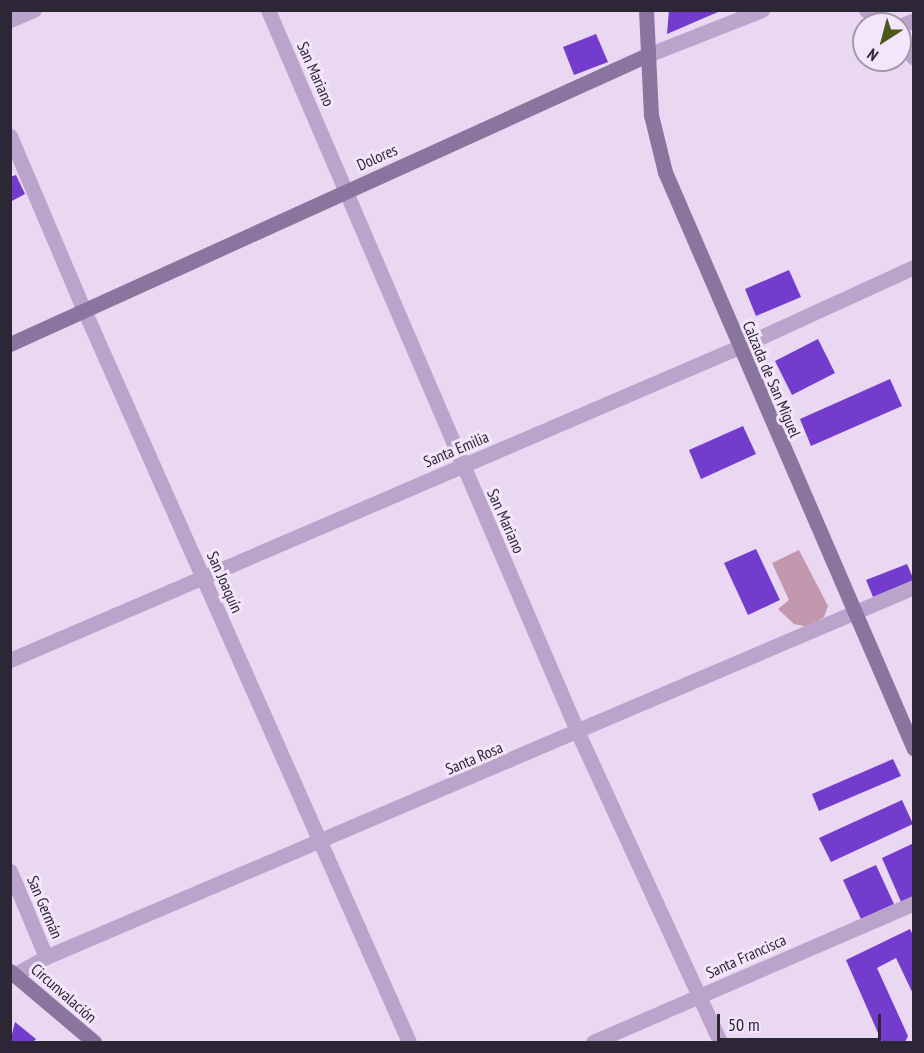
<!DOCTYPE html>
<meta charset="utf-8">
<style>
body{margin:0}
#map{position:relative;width:924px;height:1053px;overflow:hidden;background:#ead8f3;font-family:"PT Sans Narrow",sans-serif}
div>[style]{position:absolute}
.green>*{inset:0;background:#c298ae}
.building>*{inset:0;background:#733ccd}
.street>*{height:15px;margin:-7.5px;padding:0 7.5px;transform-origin:7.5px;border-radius:7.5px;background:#bba4cb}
.secondary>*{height:15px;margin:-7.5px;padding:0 7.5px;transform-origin:7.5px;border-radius:7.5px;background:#8a759f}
span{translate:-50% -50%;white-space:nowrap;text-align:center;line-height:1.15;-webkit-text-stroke:6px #f3e5fa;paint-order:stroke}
.street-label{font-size:16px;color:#2d2636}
.frame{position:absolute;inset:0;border:12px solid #2d2636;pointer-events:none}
.north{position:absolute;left:852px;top:12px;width:60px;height:60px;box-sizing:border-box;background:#f3e5fa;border:2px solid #a499ac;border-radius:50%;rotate:216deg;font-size:16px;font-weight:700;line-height:24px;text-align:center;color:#2d2636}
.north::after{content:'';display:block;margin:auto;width:21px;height:27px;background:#4d5919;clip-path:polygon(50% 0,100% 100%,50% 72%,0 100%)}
.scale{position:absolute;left:717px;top:1014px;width:164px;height:27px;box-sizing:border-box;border:3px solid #2d2636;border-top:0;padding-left:8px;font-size:18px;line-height:21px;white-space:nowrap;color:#2d2636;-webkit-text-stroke:4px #f3e5fa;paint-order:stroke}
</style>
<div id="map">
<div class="green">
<i style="clip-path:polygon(799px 550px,828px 606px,824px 617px,808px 627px,794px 624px,778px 609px,789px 600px,772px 563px)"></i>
</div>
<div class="building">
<i style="clip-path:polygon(669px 10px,718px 10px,718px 12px,667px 34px)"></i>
<i style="clip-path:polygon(596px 34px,608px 62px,574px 75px,563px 47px)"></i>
<i style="clip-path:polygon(16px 175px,25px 194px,10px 202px,10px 177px)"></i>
<i style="clip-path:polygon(789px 270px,801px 297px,756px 316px,745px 289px)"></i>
<i style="clip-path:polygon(818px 339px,835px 373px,792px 395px,775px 361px)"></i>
<i style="clip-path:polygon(890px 379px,902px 406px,811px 446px,800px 419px)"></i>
<i style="clip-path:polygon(743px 426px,756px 454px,701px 479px,689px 450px)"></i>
<i style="clip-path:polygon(756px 549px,780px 600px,748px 615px,724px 563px)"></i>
<i style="clip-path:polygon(907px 564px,914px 580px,873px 597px,866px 580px)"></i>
<i style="clip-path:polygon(893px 759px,901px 776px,819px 811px,812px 794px)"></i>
<i style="clip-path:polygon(902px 800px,913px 824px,831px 862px,819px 838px)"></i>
<i style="clip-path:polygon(914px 843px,914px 899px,902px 904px,882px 858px)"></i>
<i style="clip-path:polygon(876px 865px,894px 904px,861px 919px,843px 880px)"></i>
<i style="clip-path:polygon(910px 929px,914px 937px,914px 996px,896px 958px,877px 968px,908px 1036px,905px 1042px,882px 1042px,846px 960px)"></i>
<i style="clip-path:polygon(15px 1022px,36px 1039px,33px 1042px,10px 1042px)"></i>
</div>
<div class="street">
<i style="left:268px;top:10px;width:787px;rotate:66.79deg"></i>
<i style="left:578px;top:733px;width:340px;rotate:65.3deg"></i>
<i style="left:866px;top:10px;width:21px;rotate:41deg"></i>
<i style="left:10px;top:20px;width:26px;rotate:-23deg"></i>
<i style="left:900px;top:26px;width:15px;rotate:-23deg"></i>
<i style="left:900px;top:42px;width:21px;rotate:49deg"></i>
<i style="left:645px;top:56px;width:126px;rotate:-21.5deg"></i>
<i style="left:10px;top:136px;width:189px;rotate:67deg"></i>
<i style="left:84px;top:310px;width:801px;rotate:66.06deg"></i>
<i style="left:10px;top:660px;width:793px;rotate:-23.24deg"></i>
<i style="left:739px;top:347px;width:192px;rotate:-24.6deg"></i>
<i style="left:10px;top:871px;width:93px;rotate:67.3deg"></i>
<i style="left:46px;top:957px;width:35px;rotate:151deg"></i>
<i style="left:46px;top:957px;width:944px;rotate:-23.09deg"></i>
<i style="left:593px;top:1042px;width:350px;rotate:-23.4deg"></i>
</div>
<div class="secondary">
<i style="left:646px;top:10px;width:105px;rotate:87.3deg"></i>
<i style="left:651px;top:115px;width:59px;rotate:76.2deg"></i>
<i style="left:665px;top:172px;width:628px;rotate:66.66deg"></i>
<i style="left:10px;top:344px;width:697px;rotate:-24.4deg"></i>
<i style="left:10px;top:971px;width:110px;rotate:40.2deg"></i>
</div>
<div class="street-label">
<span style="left:316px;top:74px;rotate:66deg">San Mariano</span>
<span style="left:377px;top:157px;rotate:-24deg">Dolores</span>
<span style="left:772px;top:379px;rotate:67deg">Calzada de San Miguel</span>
<span style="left:456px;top:449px;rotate:-23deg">Santa Emilia</span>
<span style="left:506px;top:521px;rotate:66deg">San Mariano</span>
<span style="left:225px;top:582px;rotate:66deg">San Joaquín</span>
<span style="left:474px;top:758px;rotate:-23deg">Santa Rosa</span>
<span style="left:45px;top:907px;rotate:67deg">San Germán</span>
<span style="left:746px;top:956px;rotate:-24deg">Santa Francisca</span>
<span style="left:64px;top:993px;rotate:41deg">Circunvalación</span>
</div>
<div class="frame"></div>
<div class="north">N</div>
<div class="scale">50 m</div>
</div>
